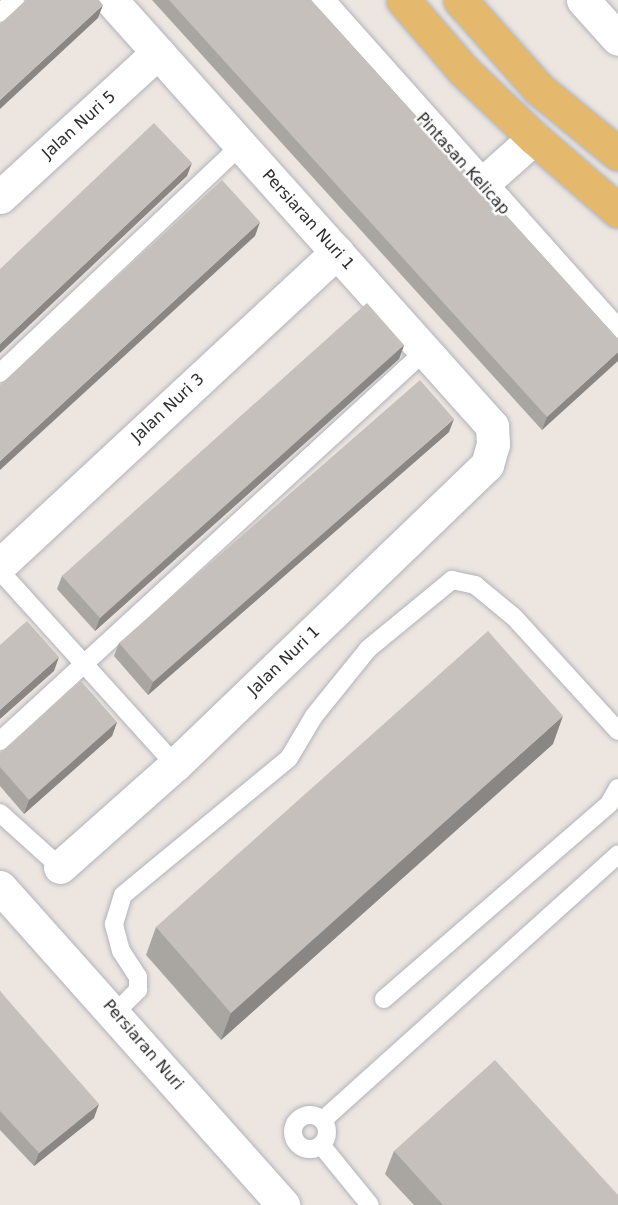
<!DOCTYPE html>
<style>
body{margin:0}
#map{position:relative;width:618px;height:1205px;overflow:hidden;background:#ece5e0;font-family:"DejaVu Sans",sans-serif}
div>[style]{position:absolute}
.roads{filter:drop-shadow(0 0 2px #b0b3bb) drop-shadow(0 0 2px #b0b3bb)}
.lane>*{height:18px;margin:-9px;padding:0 9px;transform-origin:9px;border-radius:9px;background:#fff}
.lane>.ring{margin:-9px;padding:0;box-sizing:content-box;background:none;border:18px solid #fff;border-radius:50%}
.street>*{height:33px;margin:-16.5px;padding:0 16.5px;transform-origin:16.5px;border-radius:16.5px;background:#fff}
.primary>*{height:33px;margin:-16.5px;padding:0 16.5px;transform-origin:16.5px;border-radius:16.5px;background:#e4b96d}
.wall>*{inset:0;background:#a9a5a1}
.shaded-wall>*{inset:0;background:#8a8683}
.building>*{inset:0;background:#c5c0bb}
span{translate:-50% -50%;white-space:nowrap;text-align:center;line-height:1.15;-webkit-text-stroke:5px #fff;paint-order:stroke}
.street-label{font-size:16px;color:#2c2c2c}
</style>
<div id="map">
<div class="roads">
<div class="lane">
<i style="left:0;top:13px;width:20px;rotate:-41deg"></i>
<i style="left:0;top:373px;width:332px;rotate:-43.4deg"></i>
<i style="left:0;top:571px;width:261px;rotate:47.9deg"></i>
<i style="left:0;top:741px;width:577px;rotate:-42.54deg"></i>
<i style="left:0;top:813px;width:81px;rotate:42deg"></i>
<i style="left:384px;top:999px;width:298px;rotate:-40.9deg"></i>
<i style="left:609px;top:804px;width:18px;rotate:-61deg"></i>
<i style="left:115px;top:1013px;width:33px;rotate:-45deg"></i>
<i style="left:138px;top:990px;width:13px;rotate:-90deg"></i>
<i style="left:138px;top:977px;width:31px;rotate:-123deg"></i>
<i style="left:121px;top:951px;width:28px;rotate:-105deg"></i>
<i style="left:114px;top:924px;width:30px;rotate:-73deg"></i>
<i style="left:123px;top:895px;width:215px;rotate:-39.5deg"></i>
<i style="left:289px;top:758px;width:49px;rotate:-59.2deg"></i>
<i style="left:314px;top:716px;width:86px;rotate:-51.1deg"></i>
<i style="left:368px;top:649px;width:109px;rotate:-39.4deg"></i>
<i style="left:452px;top:580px;width:24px;rotate:12deg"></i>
<i style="left:475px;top:585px;width:50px;rotate:39.4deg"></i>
<i style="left:514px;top:617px;width:154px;rotate:47.6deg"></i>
<i class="ring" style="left:293px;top:1115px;width:16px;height:16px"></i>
<i style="left:323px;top:1120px;width:397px;rotate:-42deg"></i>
<i style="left:321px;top:1145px;width:77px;rotate:50.8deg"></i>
</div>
<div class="street">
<i style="left:316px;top:0;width:441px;rotate:48.3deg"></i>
<i style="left:583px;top:0;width:52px;rotate:48.1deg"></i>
<i style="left:481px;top:185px;width:71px;rotate:-41.6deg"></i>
<i style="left:0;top:197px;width:214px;rotate:-42.5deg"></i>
<i style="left:0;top:565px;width:460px;rotate:-42.9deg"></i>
<i style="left:60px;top:867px;width:154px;rotate:-41.6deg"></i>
<i style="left:175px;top:765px;width:433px;rotate:-43.9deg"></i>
<i style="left:487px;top:465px;width:22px;rotate:-74deg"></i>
<i style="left:493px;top:444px;width:18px;rotate:-93deg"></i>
<i style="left:492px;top:426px;width:572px;rotate:-131.81deg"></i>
<i style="left:0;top:887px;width:426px;rotate:48.3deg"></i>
</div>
<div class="primary">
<i style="left:403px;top:0;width:92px;rotate:49.4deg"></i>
<i style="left:463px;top:70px;width:98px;rotate:43.8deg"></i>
<i style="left:534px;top:138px;width:111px;rotate:41deg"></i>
<i style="left:460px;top:0;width:119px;rotate:48.4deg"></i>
<i style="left:539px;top:89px;width:102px;rotate:39.4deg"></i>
</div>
</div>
<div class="wall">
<i style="clip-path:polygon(152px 0,311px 0,618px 339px,542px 430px)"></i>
<i style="clip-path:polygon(404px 345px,399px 359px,95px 631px,57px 589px,62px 576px)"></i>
<i style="clip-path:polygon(449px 432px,148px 695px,114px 656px,119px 643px)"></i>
<i style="clip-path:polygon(117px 722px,112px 736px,24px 814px,0 786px,0 753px)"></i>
<i style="clip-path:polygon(553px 744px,221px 1040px,146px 955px,156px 927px)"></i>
<i style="clip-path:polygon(0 991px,94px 1118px,34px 1166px,0 1130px)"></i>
<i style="clip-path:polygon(394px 1151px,618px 1205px,414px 1205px,385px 1174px)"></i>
</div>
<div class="shaded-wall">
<i style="clip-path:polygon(103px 5px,98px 18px,0 109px,0 100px)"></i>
<i style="clip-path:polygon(192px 163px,187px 176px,0 353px,0 344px)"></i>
<i style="clip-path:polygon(260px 222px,255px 236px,0 470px,0 461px)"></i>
<i style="clip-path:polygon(404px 345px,399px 359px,95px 631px,100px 618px)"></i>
<i style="clip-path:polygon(618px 352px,618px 361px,542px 430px,547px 417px)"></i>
<i style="clip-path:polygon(454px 419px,449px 432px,148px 695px,153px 682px)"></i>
<i style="clip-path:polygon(59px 657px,54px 671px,0 719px,0 710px)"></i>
<i style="clip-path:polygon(563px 716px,553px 744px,221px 1040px,231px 1013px)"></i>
<i style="clip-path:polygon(117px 722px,112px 736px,24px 814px,29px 800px)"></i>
<i style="clip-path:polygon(99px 1104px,94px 1118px,34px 1166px,39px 1153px)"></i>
</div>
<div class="building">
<i style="clip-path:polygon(26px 0,99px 0,103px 5px,0 100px,0 24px)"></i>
<i style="clip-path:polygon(169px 0,311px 0,618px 339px,618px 352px,547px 417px)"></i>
<i style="clip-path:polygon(154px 123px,192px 163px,0 344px,0 269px)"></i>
<i style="clip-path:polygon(222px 180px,260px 222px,0 461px,0 385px)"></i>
<i style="clip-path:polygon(367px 303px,404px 345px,100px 618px,62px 576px)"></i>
<i style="clip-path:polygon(420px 380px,454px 419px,153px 682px,119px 643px)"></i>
<i style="clip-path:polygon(27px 621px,59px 657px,0 710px,0 645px)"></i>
<i style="clip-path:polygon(488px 631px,563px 716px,231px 1013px,156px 927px)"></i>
<i style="clip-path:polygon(81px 681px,117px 722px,29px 800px,0 767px,0 753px)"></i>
<i style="clip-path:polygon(0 991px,99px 1104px,39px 1153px,0 1111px)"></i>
<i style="clip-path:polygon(495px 1060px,618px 1195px,618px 1205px,443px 1205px,394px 1151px)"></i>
</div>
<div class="street-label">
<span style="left:79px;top:125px;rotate:-42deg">Jalan Nuri 5</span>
<span style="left:463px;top:164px;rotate:48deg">Pintasan Kelicap</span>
<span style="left:308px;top:220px;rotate:48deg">Persiaran Nuri 1</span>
<span style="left:168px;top:408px;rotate:-43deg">Jalan Nuri 3</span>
<span style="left:284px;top:661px;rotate:-44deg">Jalan Nuri 1</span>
<span style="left:143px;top:1045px;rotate:49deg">Persiaran Nuri</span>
</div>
</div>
